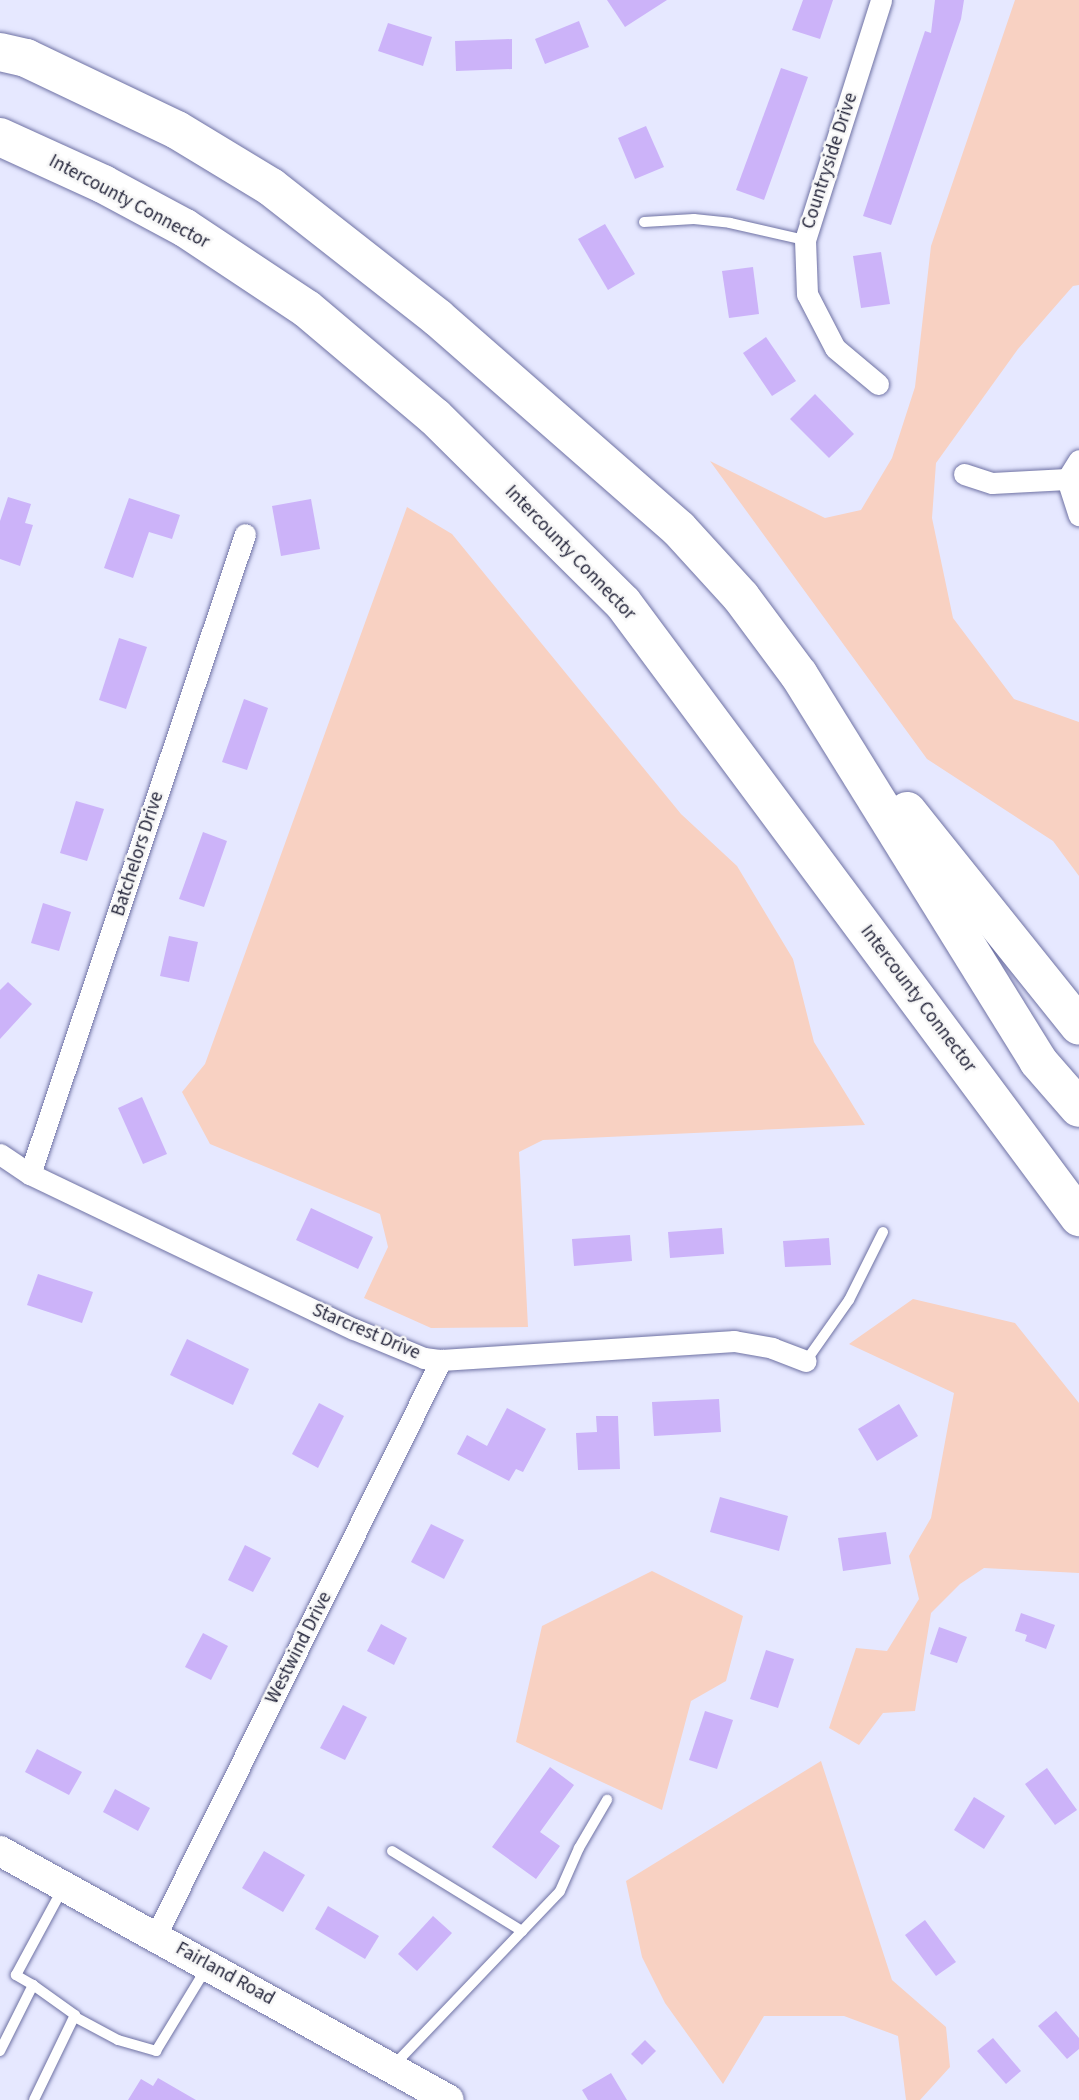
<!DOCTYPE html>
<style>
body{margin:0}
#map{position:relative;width:1079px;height:2100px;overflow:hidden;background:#e6e8ff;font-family:"Source Sans 3",sans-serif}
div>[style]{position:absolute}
.green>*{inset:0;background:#f8d1c2}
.building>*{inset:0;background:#ccb3f9}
.roads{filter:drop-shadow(0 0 2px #6f72a4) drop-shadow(0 0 2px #6f72a4)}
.lane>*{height:10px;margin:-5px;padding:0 5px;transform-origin:5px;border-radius:5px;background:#fff}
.street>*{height:21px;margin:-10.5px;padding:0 10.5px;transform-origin:10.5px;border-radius:10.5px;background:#fff}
.secondary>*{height:30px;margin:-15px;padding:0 15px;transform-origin:15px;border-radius:15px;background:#fff}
.highway>*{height:38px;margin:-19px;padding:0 19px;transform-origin:19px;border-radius:19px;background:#fff}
span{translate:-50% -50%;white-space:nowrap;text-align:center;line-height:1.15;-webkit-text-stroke:5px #f7f7f7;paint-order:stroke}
.street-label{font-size:19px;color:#26273c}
</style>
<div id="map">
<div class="green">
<i style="clip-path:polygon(1015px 0,1079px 0,1079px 285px,1073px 286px,1018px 349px,936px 463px,932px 518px,953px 618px,1014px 699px,1079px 722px,1079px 876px,1053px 841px,927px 759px,710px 461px,825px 518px,861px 510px,892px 458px,915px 387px,931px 246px)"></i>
<i style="clip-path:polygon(407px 507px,452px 534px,681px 814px,737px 866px,793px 959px,814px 1042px,865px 1125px,543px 1140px,519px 1152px,528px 1327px,431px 1328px,364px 1298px,388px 1247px,380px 1214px,210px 1144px,182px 1092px,205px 1064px)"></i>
<i style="clip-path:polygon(913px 1299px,1015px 1323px,1079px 1403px,1079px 1573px,984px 1568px,960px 1584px,931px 1613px,915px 1711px,883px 1713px,859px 1745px,829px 1728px,856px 1648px,887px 1651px,919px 1599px,909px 1556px,931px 1518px,954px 1393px,849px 1344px)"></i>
<i style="clip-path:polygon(652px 1571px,743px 1616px,726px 1681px,691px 1701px,662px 1810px,516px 1742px,542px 1626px)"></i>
<i style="clip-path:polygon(821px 1761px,892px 1980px,946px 2027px,950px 2067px,920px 2100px,906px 2100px,898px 2036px,844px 2016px,764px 2016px,723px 2084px,665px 2003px,642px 1957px,626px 1881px)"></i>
</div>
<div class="building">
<i style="clip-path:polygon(607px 0,667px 0,625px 27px)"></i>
<i style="clip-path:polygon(803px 0,833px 0,820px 39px,792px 30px)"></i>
<i style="clip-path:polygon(935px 0,964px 0,961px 19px,891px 225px,863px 216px,925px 31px,931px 33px)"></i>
<i style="clip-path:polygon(579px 21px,589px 47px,545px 64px,535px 39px)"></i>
<i style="clip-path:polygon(388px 23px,432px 37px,423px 66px,378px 51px)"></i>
<i style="clip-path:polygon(512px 39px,512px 69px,456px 71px,455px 41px)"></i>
<i style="clip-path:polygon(781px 68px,808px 77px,764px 200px,736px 190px)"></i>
<i style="clip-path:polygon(646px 126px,664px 167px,635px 179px,618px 138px)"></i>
<i style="clip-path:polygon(605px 224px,635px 274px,608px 290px,578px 239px)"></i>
<i style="clip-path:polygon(881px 252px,890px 304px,861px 308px,853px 256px)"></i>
<i style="clip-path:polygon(753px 267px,759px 314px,729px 318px,722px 271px)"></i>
<i style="clip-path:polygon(766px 337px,796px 381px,772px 396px,743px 353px)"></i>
<i style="clip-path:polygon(815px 394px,854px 434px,829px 458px,790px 419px)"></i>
<i style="clip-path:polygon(8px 497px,31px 504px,25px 523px,33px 525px,20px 566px,0 559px,0 521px)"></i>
<i style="clip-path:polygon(129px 498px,180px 515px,172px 539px,149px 532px,133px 578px,104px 568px)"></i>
<i style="clip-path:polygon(311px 499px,320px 549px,281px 556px,272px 506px)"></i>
<i style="clip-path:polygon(119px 638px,147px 647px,126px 709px,99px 700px)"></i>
<i style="clip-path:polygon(244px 699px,268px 708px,247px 770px,222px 762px)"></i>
<i style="clip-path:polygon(76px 801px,104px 809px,87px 861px,60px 853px)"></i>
<i style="clip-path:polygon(203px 832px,227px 841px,204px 907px,179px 899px)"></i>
<i style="clip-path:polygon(43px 903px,71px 912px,59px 951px,31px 943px)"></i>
<i style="clip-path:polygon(169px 936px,198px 942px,189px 982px,160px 976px)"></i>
<i style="clip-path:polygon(8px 982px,32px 1004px,0 1039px,0 990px)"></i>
<i style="clip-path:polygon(142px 1097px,167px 1154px,143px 1164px,118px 1108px)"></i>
<i style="clip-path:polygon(311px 1208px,373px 1237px,358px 1269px,296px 1240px)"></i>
<i style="clip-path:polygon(722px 1228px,724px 1254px,670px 1258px,668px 1232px)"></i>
<i style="clip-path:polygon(630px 1235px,632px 1261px,574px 1266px,572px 1239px)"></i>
<i style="clip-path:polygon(829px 1238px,831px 1265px,785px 1267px,783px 1241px)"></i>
<i style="clip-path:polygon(38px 1274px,93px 1292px,82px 1323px,27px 1305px)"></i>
<i style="clip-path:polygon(187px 1339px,249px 1369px,233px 1405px,170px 1375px)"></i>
<i style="clip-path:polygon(719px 1399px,721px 1432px,654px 1436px,652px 1402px)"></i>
<i style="clip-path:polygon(319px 1403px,344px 1416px,318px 1468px,292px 1454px)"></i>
<i style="clip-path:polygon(899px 1404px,918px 1436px,877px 1461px,858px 1429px)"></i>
<i style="clip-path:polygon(507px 1408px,546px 1429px,523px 1472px,516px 1469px,509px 1481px,457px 1454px,467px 1435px,487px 1446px)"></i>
<i style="clip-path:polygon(596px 1416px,618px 1416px,620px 1469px,578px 1470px,576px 1433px,597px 1432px)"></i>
<i style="clip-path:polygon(720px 1497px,788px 1516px,779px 1551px,710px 1532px)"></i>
<i style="clip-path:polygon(431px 1524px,464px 1540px,444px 1579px,411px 1562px)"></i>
<i style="clip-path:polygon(886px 1532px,891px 1564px,843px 1571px,838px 1538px)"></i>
<i style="clip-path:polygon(245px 1545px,271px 1558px,253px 1592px,228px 1580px)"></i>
<i style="clip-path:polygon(1021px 1613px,1055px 1625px,1046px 1649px,1025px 1641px,1027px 1635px,1015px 1631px)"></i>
<i style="clip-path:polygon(381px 1624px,407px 1638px,394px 1665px,367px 1651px)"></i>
<i style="clip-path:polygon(939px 1627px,967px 1637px,957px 1663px,930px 1654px)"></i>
<i style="clip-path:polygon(203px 1633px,228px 1646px,211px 1680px,185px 1667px)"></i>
<i style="clip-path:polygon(766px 1650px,794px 1659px,778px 1708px,750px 1699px)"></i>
<i style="clip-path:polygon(343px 1705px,367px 1717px,345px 1760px,320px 1748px)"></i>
<i style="clip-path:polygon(705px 1711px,733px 1720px,717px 1769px,689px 1760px)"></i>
<i style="clip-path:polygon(37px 1749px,82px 1772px,69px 1795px,25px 1772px)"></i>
<i style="clip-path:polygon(550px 1767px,574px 1785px,540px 1832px,560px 1846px,536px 1879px,492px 1847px)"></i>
<i style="clip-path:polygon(1047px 1768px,1077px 1810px,1055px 1825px,1025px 1784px)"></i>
<i style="clip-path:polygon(115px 1789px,150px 1808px,138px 1831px,103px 1812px)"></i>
<i style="clip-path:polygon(974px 1797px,1005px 1816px,984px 1849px,954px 1830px)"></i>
<i style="clip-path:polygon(264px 1851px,305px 1875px,283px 1912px,242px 1888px)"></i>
<i style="clip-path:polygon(328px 1906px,379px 1936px,365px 1959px,315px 1929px)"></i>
<i style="clip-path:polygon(433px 1916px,452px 1933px,417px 1971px,398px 1954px)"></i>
<i style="clip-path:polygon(925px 1920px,956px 1962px,936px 1976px,905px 1935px)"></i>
<i style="clip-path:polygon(1056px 2011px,1079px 2038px,1079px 2049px,1067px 2059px,1038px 2026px)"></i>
<i style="clip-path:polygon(993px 2038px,1021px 2071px,1006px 2084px,977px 2051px)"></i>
<i style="clip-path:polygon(645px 2040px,656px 2051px,642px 2065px,631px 2054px)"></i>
<i style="clip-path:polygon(611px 2073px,627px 2100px,588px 2100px,582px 2090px)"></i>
<i style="clip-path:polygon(158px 2078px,196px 2100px,128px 2100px,141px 2079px,153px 2086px)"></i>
</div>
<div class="roads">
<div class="lane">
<i style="left:644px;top:222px;width:50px;rotate:-3.4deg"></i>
<i style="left:694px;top:219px;width:36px;rotate:6deg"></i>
<i style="left:730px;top:223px;width:77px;rotate:12.8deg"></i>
<i style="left:806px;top:1361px;width:75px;rotate:-54.8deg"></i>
<i style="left:849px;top:1300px;width:76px;rotate:-63.4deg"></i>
<i style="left:392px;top:1851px;width:153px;rotate:31.6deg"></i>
<i style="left:33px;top:1985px;width:20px;rotate:-150deg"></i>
<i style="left:16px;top:1975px;width:99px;rotate:-61.6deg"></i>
<i style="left:75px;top:2017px;width:49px;rotate:28.1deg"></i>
<i style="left:118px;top:2040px;width:40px;rotate:16deg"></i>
<i style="left:156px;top:2051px;width:98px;rotate:-58.7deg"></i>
<i style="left:0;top:2051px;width:74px;rotate:-63.4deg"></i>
<i style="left:33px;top:1985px;width:52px;rotate:35.5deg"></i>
<i style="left:75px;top:2015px;width:94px;rotate:115.8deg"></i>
<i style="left:394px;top:2065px;width:240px;rotate:-46.3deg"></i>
<i style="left:560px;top:1891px;width:47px;rotate:-66.2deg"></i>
<i style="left:579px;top:1848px;width:56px;rotate:-59.7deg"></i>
</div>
<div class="street">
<i style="left:878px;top:384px;width:56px;rotate:-140.1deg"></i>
<i style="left:835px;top:348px;width:61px;rotate:-117.4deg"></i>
<i style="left:807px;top:294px;width:54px;rotate:-92.1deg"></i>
<i style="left:805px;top:240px;width:252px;rotate:-72.4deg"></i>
<i style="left:964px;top:474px;width:29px;rotate:18deg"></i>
<i style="left:992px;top:483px;width:75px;rotate:-3.1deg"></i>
<i style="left:1067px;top:479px;width:22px;rotate:-58deg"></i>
<i style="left:1067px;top:479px;width:38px;rotate:72deg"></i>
<i style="left:0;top:1154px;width:36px;rotate:34deg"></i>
<i style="left:30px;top:1174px;width:359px;rotate:25.6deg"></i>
<i style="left:354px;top:1329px;width:76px;rotate:22.5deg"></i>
<i style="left:424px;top:1358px;width:17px;rotate:7deg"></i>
<i style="left:441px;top:1360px;width:294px;rotate:-3.7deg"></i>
<i style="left:734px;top:1341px;width:39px;rotate:10deg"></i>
<i style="left:772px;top:1348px;width:36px;rotate:21deg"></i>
<i style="left:30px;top:1174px;width:675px;rotate:-71.43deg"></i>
<i style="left:156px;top:1935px;width:642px;rotate:-63.63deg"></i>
</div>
<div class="secondary">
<i style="left:0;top:1851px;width:513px;rotate:29.01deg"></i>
</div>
<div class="highway">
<i style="left:0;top:52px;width:27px;rotate:13deg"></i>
<i style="left:26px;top:58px;width:167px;rotate:25.5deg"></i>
<i style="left:177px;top:130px;width:110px;rotate:31.2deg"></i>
<i style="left:271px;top:187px;width:212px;rotate:38.1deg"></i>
<i style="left:438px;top:318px;width:320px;rotate:41.2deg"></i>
<i style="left:679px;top:529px;width:92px;rotate:47.6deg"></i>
<i style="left:741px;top:597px;width:97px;rotate:53.4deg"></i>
<i style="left:799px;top:675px;width:454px;rotate:58.2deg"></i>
<i style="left:1038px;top:1061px;width:62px;rotate:48.9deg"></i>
<i style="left:0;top:137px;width:113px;rotate:24.5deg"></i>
<i style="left:103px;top:184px;width:93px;rotate:28.2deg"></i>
<i style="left:185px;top:228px;width:146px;rotate:33.6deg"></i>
<i style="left:307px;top:309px;width:167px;rotate:40.2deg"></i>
<i style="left:435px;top:417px;width:264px;rotate:44.7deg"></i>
<i style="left:623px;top:603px;width:765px;rotate:53.4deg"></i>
<i style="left:907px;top:811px;width:275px;rotate:51.3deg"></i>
</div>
</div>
<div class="street-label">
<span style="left:830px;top:161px;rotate:-72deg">Countryside Drive</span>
<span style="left:129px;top:202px;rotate:28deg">Intercounty Connector</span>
<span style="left:570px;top:553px;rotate:46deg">Intercounty Connector</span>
<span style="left:138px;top:854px;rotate:-72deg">Batchelors Drive</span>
<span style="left:918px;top:999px;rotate:53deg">Intercounty Connector</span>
<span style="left:366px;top:1332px;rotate:23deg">Starcrest Drive</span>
<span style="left:299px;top:1648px;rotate:-63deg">Westwind Drive</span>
<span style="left:225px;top:1974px;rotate:29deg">Fairland Road</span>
</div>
</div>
